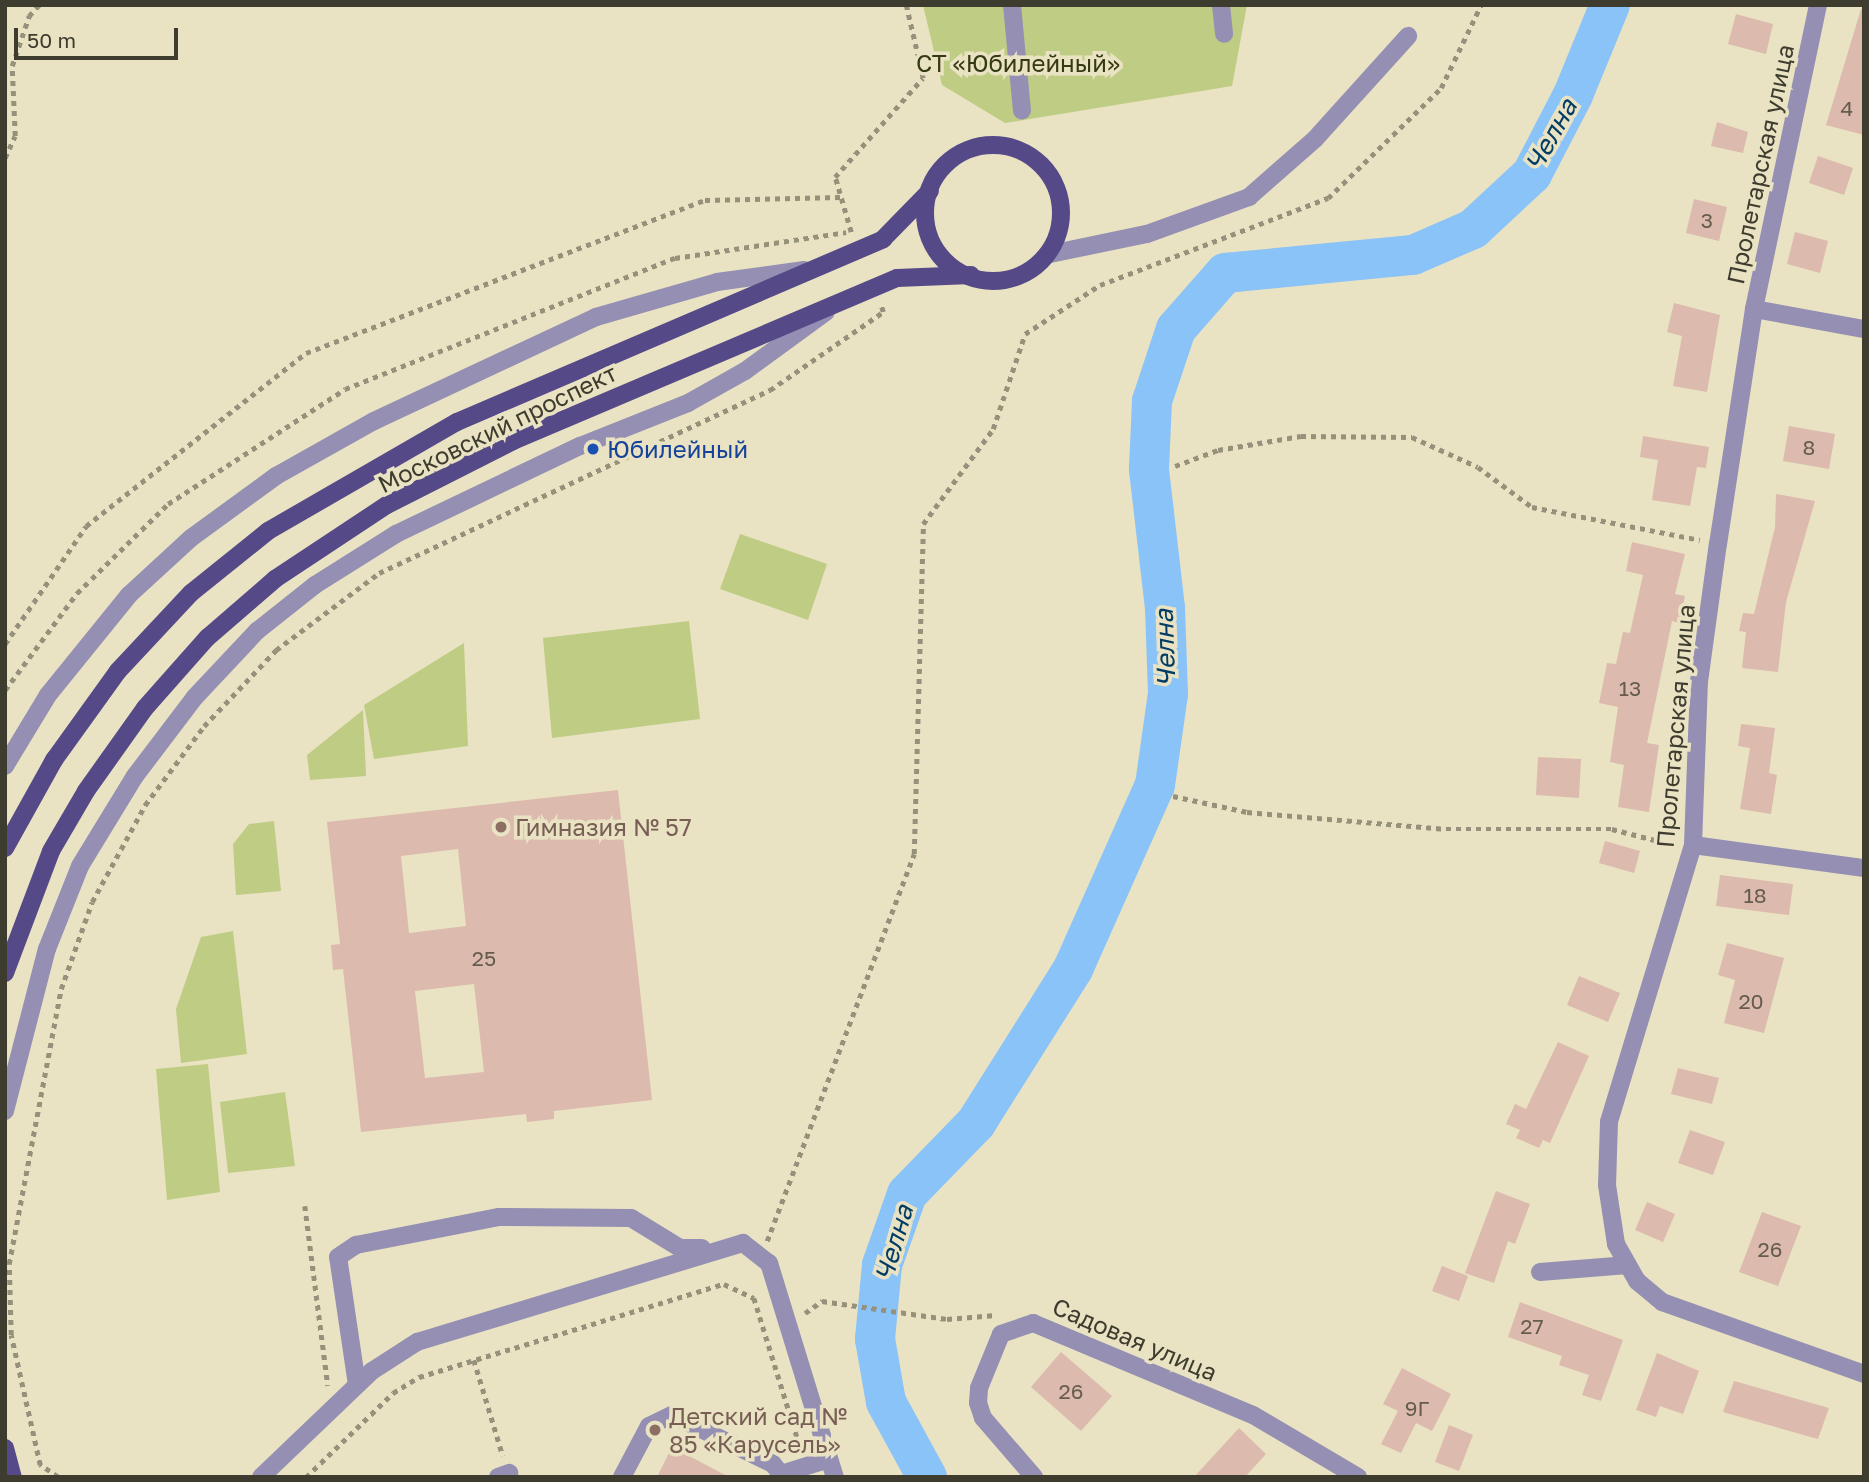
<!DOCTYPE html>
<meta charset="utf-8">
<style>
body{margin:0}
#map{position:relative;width:1869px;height:1482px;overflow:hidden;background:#e9e3c3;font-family:"Golos Text",sans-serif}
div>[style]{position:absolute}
.green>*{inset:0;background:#bfcc83}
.river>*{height:40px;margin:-20px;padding:0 20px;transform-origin:20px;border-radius:20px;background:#8ac3f8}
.building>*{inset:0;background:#dcbaad}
.path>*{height:4.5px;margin-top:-2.25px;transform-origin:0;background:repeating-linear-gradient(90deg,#95917a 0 5px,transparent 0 10px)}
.minor>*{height:18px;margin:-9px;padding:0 9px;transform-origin:9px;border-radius:9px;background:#948fb3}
.major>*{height:18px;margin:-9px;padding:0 9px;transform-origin:9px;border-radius:9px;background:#564988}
.major>.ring{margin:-9px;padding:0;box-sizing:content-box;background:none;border:18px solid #564988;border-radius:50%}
.dots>*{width:19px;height:19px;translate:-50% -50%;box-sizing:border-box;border:4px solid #e9e3c3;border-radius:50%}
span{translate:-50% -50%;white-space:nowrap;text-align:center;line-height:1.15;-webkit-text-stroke:7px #e9e3c3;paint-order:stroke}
.number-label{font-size:21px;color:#665c4e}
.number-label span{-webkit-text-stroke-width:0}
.park-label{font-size:24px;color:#353a13}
.street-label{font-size:24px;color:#3e3c2f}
.transit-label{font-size:24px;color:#164399}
.left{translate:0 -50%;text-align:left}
.education-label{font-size:24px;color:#785e54}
.water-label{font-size:26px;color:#033d66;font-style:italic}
.frame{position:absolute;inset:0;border:7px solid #3e3c2f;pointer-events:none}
.scale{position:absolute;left:14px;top:28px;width:164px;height:32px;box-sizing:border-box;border:4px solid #3e3c2f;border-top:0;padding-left:9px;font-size:21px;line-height:24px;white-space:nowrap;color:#3e3c2f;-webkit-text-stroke:5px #e9e3c3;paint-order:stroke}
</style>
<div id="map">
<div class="green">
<i style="clip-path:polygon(923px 5px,1247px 5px,1232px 86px,1005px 123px,942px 85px)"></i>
<i style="clip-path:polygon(740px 534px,827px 564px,808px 620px,720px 589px)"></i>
<i style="clip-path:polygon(689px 621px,700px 719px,552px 738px,543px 638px)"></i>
<i style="clip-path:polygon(464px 643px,468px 746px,374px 759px,364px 705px)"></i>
<i style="clip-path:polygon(363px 710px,366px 776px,310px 780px,307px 755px)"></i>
<i style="clip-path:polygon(274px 821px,281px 891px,236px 895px,233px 844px,249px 824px)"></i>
<i style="clip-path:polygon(233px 931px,247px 1054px,181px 1063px,176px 1009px,201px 937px)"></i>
<i style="clip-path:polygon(208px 1064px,220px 1192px,167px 1200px,156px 1069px)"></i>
<i style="clip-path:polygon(285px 1092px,295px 1166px,228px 1173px,220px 1102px)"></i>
</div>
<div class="river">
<i style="left:927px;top:1477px;width:85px;rotate:-118.7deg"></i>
<i style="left:886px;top:1402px;width:64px;rotate:-99.9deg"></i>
<i style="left:875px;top:1339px;width:74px;rotate:-84.6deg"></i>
<i style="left:882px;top:1265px;width:75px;rotate:-70.6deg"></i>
<i style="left:907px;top:1194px;width:99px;rotate:-45.8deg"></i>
<i style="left:976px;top:1123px;width:182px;rotate:-57.8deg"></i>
<i style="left:1073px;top:969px;width:201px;rotate:-66deg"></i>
<i style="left:1155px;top:785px;width:92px;rotate:-81.9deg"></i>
<i style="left:1168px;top:694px;width:86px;rotate:-92deg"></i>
<i style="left:1165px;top:608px;width:140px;rotate:-96.6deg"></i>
<i style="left:1149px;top:469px;width:68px;rotate:-87.5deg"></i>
<i style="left:1152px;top:401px;width:76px;rotate:-71.6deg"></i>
<i style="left:1176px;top:329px;width:74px;rotate:-48.8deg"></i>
<i style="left:1225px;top:273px;width:189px;rotate:-5.5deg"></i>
<i style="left:1413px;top:255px;width:65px;rotate:-23.4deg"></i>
<i style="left:1473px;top:229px;width:81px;rotate:-43deg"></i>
<i style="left:1532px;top:174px;width:89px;rotate:-62.6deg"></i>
<i style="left:1573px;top:95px;width:97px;rotate:-67.7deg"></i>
</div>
<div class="building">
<i style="clip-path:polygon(1861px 9px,1864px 9px,1864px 135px,1826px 125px)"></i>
<i style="clip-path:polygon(1736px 14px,1773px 24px,1766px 54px,1728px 44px)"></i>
<i style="clip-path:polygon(1717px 122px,1748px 132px,1743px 153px,1711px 146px)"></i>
<i style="clip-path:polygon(1818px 156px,1853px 168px,1844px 195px,1809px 183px)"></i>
<i style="clip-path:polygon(1694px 199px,1727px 207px,1719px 241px,1686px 233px)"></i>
<i style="clip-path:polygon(1795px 232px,1828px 241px,1820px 273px,1787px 264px)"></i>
<i style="clip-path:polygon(1674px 303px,1720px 315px,1707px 392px,1673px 386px,1682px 336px,1667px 332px)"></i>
<i style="clip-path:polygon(1789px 426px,1835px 434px,1829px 469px,1783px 461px)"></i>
<i style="clip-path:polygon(1643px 436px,1709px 447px,1706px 468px,1697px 467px,1690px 506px,1652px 500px,1658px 460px,1640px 457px)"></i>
<i style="clip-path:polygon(1776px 494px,1815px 501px,1786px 602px,1778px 672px,1742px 668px,1746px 632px,1739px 631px,1743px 613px,1754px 614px,1775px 527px)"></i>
<i style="clip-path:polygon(1632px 542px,1685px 554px,1675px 594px,1685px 596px,1679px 623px,1672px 621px,1647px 743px,1659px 745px,1649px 812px,1618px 807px,1624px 765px,1610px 762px,1618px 707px,1599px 703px,1607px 663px,1616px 664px,1623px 632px,1630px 633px,1643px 575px,1626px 571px)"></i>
<i style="clip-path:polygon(1741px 724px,1775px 728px,1769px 773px,1777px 775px,1771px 814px,1740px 809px,1750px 748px,1738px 746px)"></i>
<i style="clip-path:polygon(1538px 757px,1581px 759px,1579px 798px,1536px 795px)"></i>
<i style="clip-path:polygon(evenodd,618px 790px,652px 1100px,554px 1111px,554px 1119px,527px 1122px,526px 1114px,361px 1132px,343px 969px,333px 970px,331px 945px,340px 944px,327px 822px,618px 790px,458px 849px,466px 926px,409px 933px,401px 856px,458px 849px,618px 790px,474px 984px,484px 1072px,425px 1078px,415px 991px,474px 984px)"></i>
<i style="clip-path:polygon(1605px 841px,1640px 851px,1634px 873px,1599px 863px)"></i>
<i style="clip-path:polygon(1720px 875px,1793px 884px,1789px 915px,1716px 906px)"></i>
<i style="clip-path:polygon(1727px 943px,1784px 958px,1764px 1033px,1724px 1023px,1735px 980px,1718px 975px)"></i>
<i style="clip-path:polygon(1579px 976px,1620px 993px,1608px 1022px,1567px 1005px)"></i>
<i style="clip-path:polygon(1558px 1042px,1589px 1056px,1550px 1143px,1543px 1140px,1539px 1148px,1516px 1138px,1520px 1130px,1506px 1124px,1515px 1104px,1526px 1109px)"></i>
<i style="clip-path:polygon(1678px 1068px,1719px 1078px,1712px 1104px,1671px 1094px)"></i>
<i style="clip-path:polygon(1690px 1130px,1725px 1142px,1713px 1175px,1678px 1163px)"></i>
<i style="clip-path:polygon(1496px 1191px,1530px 1204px,1515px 1244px,1508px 1241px,1494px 1283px,1465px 1273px)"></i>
<i style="clip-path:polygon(1647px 1202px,1675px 1214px,1663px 1242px,1635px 1230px)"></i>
<i style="clip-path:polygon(1762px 1212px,1801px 1226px,1778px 1286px,1739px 1272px)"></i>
<i style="clip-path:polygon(1442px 1266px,1468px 1276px,1459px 1301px,1432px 1291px)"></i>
<i style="clip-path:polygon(1520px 1302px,1623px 1340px,1601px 1401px,1582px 1395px,1589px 1375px,1559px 1365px,1562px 1356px,1508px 1337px)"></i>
<i style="clip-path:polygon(1061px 1352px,1112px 1396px,1081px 1431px,1031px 1387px)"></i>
<i style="clip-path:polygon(1657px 1353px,1699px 1371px,1683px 1414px,1660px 1406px,1656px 1417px,1636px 1410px)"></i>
<i style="clip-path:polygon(1402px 1368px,1451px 1394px,1432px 1431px,1416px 1423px,1401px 1453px,1381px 1444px,1398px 1411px,1383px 1404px)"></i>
<i style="clip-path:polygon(1734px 1381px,1829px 1408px,1818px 1439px,1723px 1412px)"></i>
<i style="clip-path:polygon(1449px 1425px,1473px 1435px,1459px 1471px,1435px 1462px)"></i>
<i style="clip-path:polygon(1239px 1428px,1266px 1454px,1245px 1477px,1194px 1477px)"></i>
<i style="clip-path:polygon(672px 1447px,729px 1477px,657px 1477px)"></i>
</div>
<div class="path">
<i style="left:5px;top:158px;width:24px;rotate:-66deg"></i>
<i style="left:15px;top:136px;width:70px;rotate:-92.5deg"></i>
<i style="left:12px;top:66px;width:53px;rotate:-71.2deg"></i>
<i style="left:29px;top:16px;width:15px;rotate:-48deg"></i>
<i style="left:851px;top:232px;width:57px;rotate:-106.2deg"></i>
<i style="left:835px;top:177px;width:132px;rotate:-48.4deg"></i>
<i style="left:923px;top:78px;width:75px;rotate:-103.1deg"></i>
<i style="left:1175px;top:466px;width:46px;rotate:-20.4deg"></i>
<i style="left:1218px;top:450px;width:84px;rotate:-9.6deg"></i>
<i style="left:1301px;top:436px;width:111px;rotate:0.5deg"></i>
<i style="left:1412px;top:437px;width:72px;rotate:24.4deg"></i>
<i style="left:1478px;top:467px;width:67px;rotate:36.5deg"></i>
<i style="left:1532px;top:507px;width:171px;rotate:11.1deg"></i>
<i style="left:5px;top:644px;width:143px;rotate:-55.5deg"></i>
<i style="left:86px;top:526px;width:280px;rotate:-38.2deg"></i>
<i style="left:306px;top:353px;width:427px;rotate:-21deg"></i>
<i style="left:705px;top:200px;width:135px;rotate:-1.3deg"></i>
<i style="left:5px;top:690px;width:121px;rotate:-53.4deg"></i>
<i style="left:77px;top:593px;width:127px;rotate:-44.4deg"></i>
<i style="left:168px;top:504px;width:211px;rotate:-33deg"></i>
<i style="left:345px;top:389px;width:355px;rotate:-21.7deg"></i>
<i style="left:675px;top:258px;width:173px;rotate:-8.6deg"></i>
<i style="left:1173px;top:796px;width:76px;rotate:12.2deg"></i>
<i style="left:1247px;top:812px;width:200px;rotate:4.9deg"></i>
<i style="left:1446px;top:829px;width:166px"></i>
<i style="left:1612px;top:829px;width:64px;rotate:14.5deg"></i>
<i style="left:305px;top:1206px;width:181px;rotate:82.7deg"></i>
<i style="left:767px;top:1241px;width:414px;rotate:-69.2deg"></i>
<i style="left:914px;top:854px;width:330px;rotate:-88.4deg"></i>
<i style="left:923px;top:524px;width:118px;rotate:-53.6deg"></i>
<i style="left:993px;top:429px;width:100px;rotate:-71.4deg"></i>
<i style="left:1025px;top:334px;width:90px;rotate:-33.2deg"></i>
<i style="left:1100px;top:285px;width:244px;rotate:-20.9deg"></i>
<i style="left:1328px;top:198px;width:158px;rotate:-44.2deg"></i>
<i style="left:1441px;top:88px;width:92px;rotate:-64.3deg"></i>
<i style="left:805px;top:1313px;width:21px;rotate:-35deg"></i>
<i style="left:822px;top:1301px;width:126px;rotate:8.2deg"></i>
<i style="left:947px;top:1319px;width:49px;rotate:-4.7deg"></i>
<i style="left:474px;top:1360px;width:100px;rotate:73.2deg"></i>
<i style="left:58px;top:1477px;width:22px;rotate:-146deg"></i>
<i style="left:40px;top:1465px;width:133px;rotate:-102.6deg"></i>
<i style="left:11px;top:1335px;width:71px;rotate:-91.6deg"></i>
<i style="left:9px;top:1264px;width:280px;rotate:-79.3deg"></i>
<i style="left:61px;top:989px;width:92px;rotate:-70.4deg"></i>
<i style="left:92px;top:902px;width:111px;rotate:-61.3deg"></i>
<i style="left:145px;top:805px;width:99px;rotate:-53.2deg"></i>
<i style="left:204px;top:726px;width:105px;rotate:-46.5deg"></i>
<i style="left:276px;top:650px;width:129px;rotate:-36.8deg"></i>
<i style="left:379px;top:573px;width:432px;rotate:-25.1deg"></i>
<i style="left:770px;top:390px;width:137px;rotate:-34.6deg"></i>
<i style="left:883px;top:312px;width:7px;rotate:-106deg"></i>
<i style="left:306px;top:1477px;width:121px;rotate:-44deg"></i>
<i style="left:393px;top:1393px;width:31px;rotate:-32deg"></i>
<i style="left:419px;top:1377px;width:319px;rotate:-17deg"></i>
<i style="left:724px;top:1284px;width:33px;rotate:25deg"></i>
<i style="left:754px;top:1298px;width:159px;rotate:72.8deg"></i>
</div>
<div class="minor">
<i style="left:1012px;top:5px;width:106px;rotate:84.6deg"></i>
<i style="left:1221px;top:5px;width:29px;rotate:84deg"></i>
<i style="left:1818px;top:5px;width:311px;rotate:101.9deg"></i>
<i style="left:1754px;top:309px;width:237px;rotate:98.7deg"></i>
<i style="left:1718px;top:543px;width:139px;rotate:97.8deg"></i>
<i style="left:1699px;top:681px;width:164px;rotate:92.1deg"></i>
<i style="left:1693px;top:845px;width:289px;rotate:106.9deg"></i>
<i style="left:1609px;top:1122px;width:63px;rotate:91.8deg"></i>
<i style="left:1607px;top:1185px;width:60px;rotate:81.3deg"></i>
<i style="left:1616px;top:1244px;width:43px;rotate:60.4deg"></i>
<i style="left:1637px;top:1281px;width:33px;rotate:40deg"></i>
<i style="left:1662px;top:1302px;width:214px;rotate:19.6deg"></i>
<i style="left:1050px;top:254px;width:99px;rotate:-11.7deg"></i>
<i style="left:1147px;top:234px;width:109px;rotate:-19.9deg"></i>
<i style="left:1249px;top:197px;width:88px;rotate:-41.3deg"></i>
<i style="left:1315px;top:139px;width:139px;rotate:-47.9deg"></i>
<i style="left:1754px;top:309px;width:112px;rotate:10.3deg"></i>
<i style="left:5px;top:766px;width:83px;rotate:-58.8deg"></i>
<i style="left:48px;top:695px;width:129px;rotate:-51deg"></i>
<i style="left:129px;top:595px;width:84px;rotate:-42.6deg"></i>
<i style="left:191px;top:538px;width:105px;rotate:-36.1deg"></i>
<i style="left:276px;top:476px;width:112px;rotate:-29.3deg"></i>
<i style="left:374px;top:421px;width:245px;rotate:-25.1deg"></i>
<i style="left:596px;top:317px;width:126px;rotate:-16.1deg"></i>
<i style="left:717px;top:282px;width:88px;rotate:-7.9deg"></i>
<i style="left:1693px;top:845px;width:173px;rotate:7.7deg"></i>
<i style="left:5px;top:1111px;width:167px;rotate:-75.5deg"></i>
<i style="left:47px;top:949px;width:89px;rotate:-68.3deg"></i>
<i style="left:80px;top:866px;width:105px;rotate:-58.6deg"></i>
<i style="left:135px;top:776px;width:99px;rotate:-52.8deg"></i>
<i style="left:195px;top:697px;width:91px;rotate:-46.8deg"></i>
<i style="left:257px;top:631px;width:74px;rotate:-38.4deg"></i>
<i style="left:315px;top:585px;width:96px;rotate:-32.2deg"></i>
<i style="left:396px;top:534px;width:204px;rotate:-25.6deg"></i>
<i style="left:580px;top:446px;width:116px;rotate:-21.7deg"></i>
<i style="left:688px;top:403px;width:65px;rotate:-29.3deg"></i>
<i style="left:745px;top:371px;width:100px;rotate:-36.1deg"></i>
<i style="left:1540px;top:1272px;width:88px;rotate:-4.5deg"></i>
<i style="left:357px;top:1385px;width:129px;rotate:-98.4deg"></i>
<i style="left:338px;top:1257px;width:22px;rotate:-34deg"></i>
<i style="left:356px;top:1245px;width:146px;rotate:-11.1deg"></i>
<i style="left:499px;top:1217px;width:132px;rotate:0.4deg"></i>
<i style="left:631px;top:1218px;width:57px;rotate:31.5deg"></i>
<i style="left:680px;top:1248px;width:22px"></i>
<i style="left:781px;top:1474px;width:50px;rotate:-17.4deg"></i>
<i style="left:261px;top:1477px;width:153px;rotate:-43.7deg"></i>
<i style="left:372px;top:1371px;width:54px;rotate:-32.8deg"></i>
<i style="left:417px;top:1342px;width:341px;rotate:-16.9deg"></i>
<i style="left:743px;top:1243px;width:33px;rotate:38deg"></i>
<i style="left:769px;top:1263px;width:224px;rotate:72.9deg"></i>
<i style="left:498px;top:1477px;width:12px;rotate:-20deg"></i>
<i style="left:622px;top:1477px;width:58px;rotate:-62.1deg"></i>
<i style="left:649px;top:1426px;width:25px;rotate:-26deg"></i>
<i style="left:672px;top:1415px;width:112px;rotate:25.9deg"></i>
<i style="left:773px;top:1464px;width:16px;rotate:52deg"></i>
<i style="left:1034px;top:1477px;width:78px;rotate:-130.8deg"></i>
<i style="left:983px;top:1418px;width:16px;rotate:-108deg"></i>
<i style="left:978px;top:1403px;width:15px;rotate:-86deg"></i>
<i style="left:979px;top:1388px;width:58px;rotate:-67.8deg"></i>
<i style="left:1001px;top:1334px;width:34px;rotate:-19deg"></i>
<i style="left:1033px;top:1323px;width:238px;rotate:22.7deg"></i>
<i style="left:1253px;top:1415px;width:122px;rotate:30.6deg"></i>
</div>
<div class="major">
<i class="ring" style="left:925px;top:145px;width:118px;height:118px"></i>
<i style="left:5px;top:848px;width:101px;rotate:-60.9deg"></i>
<i style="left:54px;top:760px;width:110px;rotate:-54.3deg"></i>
<i style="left:118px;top:671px;width:107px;rotate:-46.9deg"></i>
<i style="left:191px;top:593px;width:99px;rotate:-38.8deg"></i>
<i style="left:268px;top:531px;width:218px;rotate:-30deg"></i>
<i style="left:457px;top:422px;width:464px;rotate:-23.2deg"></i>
<i style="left:883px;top:239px;width:67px;rotate:-45.6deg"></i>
<i style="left:5px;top:973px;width:130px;rotate:-69.3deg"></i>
<i style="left:51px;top:851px;width:69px;rotate:-59.7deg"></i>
<i style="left:86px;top:791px;width:102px;rotate:-54.6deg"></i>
<i style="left:145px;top:708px;width:94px;rotate:-48.5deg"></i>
<i style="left:207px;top:638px;width:90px;rotate:-40.9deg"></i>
<i style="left:275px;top:579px;width:134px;rotate:-33.5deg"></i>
<i style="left:387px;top:505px;width:141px;rotate:-26.9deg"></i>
<i style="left:513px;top:441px;width:417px;rotate:-23deg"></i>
<i style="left:897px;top:278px;width:74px;rotate:-2.3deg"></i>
<i style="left:5px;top:1448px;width:30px;rotate:75deg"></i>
</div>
<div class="dots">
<i style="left:593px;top:449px;background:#1a4fb4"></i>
<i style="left:501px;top:827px;background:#8d6e63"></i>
<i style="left:655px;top:1430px;background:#8d6e63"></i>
</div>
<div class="number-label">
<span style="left:1847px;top:108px">4</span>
<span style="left:1707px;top:220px">3</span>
<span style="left:1809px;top:447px">8</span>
<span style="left:1630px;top:688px">13</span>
<span style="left:1755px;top:895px">18</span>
<span style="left:484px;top:958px">25</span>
<span style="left:1751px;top:1001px">20</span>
<span style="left:1770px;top:1249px">26</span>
<span style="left:1532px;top:1326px">27</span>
<span style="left:1071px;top:1391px">26</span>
<span style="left:1417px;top:1408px">9Г</span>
</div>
<div class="park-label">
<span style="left:1018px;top:63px">СТ «Юбилейный»</span>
</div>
<div class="street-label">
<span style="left:1760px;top:164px;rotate:-78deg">Пролетарская улица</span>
<span style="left:497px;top:428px;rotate:-26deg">Московский проспект</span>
<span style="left:1675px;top:726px;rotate:-85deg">Пролетарская улица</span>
<span style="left:1135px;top:1339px;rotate:23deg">Садовая улица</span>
</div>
<div class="transit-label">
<span class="left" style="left:607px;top:449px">Юбилейный</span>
</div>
<div class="education-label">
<span class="left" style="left:515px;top:827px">Гимназия № 57</span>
<span class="left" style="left:669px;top:1430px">Детский сад №<br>85 «Карусель»</span>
</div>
<div class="water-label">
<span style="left:1551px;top:135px;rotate:-61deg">Челна</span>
<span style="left:1165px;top:648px;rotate:-92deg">Челна</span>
<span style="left:894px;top:1243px;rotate:-74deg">Челна</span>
</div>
<div class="frame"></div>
<div class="scale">50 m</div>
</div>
